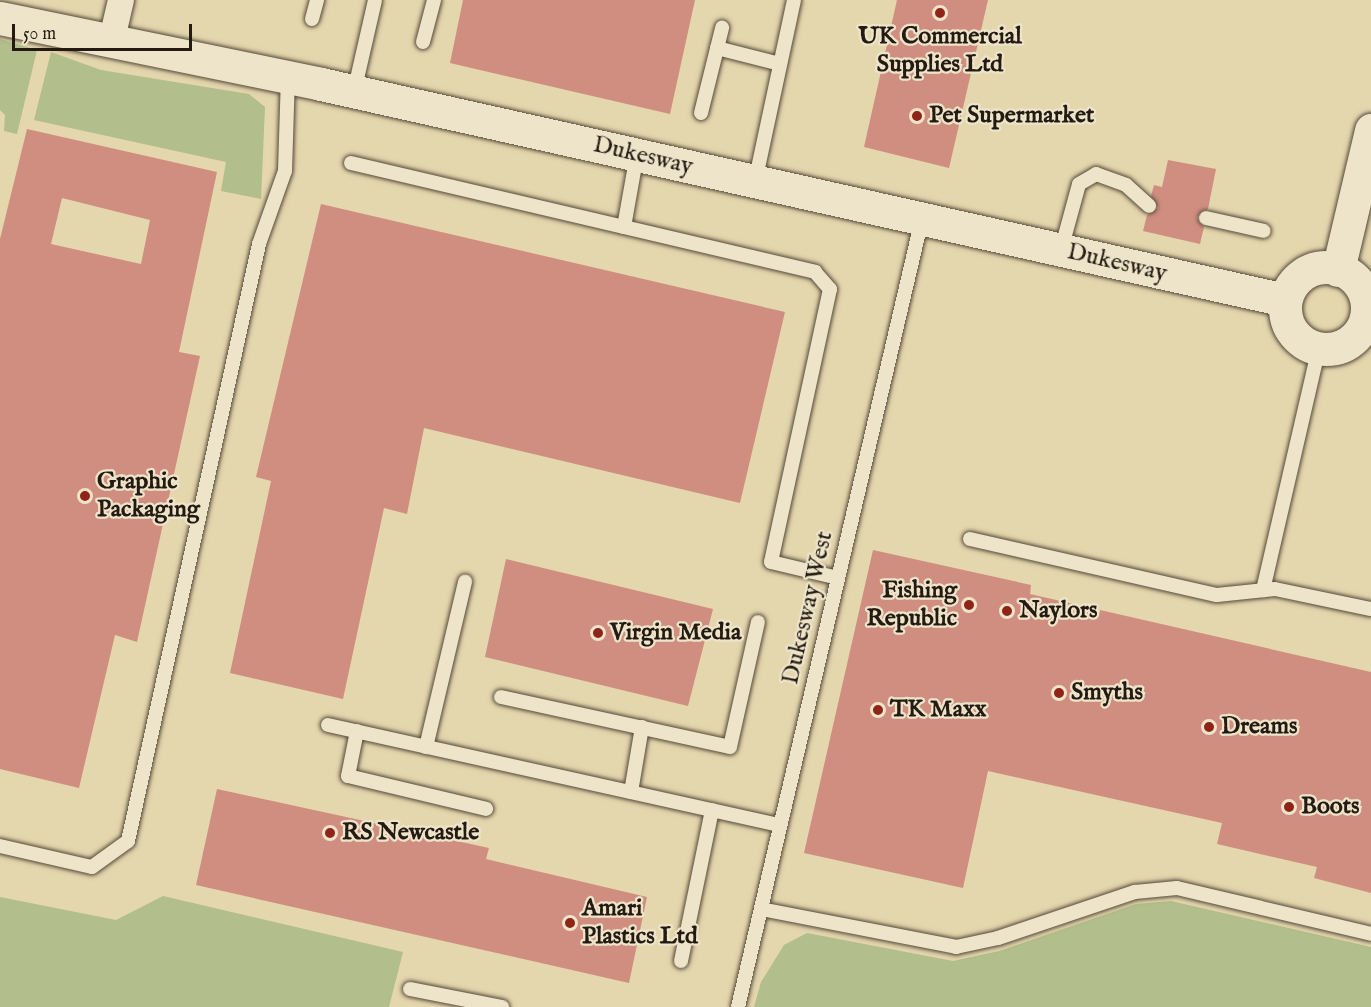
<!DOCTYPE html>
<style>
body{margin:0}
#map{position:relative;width:1371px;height:1007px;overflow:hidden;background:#e4d6ad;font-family:"IM FELL English",serif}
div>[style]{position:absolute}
.green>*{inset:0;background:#b2be8b}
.building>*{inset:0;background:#d08e80}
.roads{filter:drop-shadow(0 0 2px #544938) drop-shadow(0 0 2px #544938)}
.service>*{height:14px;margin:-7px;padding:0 7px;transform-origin:7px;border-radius:7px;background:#ede4ca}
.minor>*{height:26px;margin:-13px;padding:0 13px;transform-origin:13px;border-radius:13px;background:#ede4ca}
.tertiary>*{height:33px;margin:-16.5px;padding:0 16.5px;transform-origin:16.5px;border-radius:16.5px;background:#ede4ca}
.tertiary>.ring{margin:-16.5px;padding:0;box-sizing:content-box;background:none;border:33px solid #ede4ca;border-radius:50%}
.dots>*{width:16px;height:16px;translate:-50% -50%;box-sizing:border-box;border:3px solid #ede4ca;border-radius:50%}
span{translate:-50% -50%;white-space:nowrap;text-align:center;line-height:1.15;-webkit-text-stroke:4.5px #ede4ca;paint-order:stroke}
.poi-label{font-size:24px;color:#241a11;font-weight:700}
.left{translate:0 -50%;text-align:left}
.right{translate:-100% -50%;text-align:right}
.street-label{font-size:24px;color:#241a11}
.scale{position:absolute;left:12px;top:24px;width:180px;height:27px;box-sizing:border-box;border:3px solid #241a11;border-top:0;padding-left:8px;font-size:18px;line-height:21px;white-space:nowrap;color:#241a11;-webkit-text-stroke:4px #ede4ca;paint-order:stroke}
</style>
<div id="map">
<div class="green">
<i style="clip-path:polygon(0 39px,37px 50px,17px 134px,4px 131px,5px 115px,0 110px)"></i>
<i style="clip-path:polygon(51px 52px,101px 70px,249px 94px,265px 107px,261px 199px,221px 191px,226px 162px,34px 120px)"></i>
<i style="clip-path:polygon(163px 896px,403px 952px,389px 1007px,0 1007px,0 897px,116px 920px)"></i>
<i style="clip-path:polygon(1171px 901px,1371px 947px,1371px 1007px,754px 1007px,761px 982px,784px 945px,807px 933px,953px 961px,999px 951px,1136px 904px)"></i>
</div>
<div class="building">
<i style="clip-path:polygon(463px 0,695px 0,670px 114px,450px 63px)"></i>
<i style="clip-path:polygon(897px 0,988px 0,949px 168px,864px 147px)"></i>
<i style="clip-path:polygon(evenodd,27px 129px,217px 172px,179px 352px,200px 356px,137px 642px,115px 635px,79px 788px,0 769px,0 239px,27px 129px,62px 198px,150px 220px,141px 264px,51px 244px,62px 198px)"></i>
<i style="clip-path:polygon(1168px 160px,1216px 169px,1208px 209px,1197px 217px,1204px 227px,1200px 244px,1143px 231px,1147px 215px,1158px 208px,1151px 196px,1154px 185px,1162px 187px)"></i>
<i style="clip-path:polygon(321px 204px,785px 312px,740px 503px,424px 428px,407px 514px,384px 508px,343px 699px,230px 673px,271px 481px,256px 477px)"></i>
<i style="clip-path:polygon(873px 550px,1031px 585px,1030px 594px,1371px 672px,1371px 893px,1314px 878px,1317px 867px,1217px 844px,1222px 823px,988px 771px,963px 888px,804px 853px)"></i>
<i style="clip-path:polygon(506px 559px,713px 609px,688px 706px,485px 657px)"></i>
<i style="clip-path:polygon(217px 789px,489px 848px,486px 859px,647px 897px,629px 983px,196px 885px)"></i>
</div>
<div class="roads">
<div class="service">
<i style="left:312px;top:19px;width:20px;rotate:-75deg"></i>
<i style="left:423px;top:42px;width:43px;rotate:-75.3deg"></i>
<i style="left:717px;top:48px;width:65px;rotate:14.3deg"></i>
<i style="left:354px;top:92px;width:94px;rotate:-77.1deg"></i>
<i style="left:701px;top:113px;width:88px;rotate:-76.1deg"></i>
<i style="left:351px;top:163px;width:477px;rotate:13.2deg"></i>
<i style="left:815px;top:272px;width:23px;rotate:49deg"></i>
<i style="left:830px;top:289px;width:279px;rotate:102.2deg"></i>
<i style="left:771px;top:562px;width:69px;rotate:13.4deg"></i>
<i style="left:755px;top:182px;width:186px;rotate:-77.9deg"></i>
<i style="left:1206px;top:218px;width:59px;rotate:12.6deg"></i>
<i style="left:624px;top:227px;width:74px;rotate:-79.9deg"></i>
<i style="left:1061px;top:250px;width:68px;rotate:-74.7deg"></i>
<i style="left:1079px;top:184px;width:20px;rotate:-30deg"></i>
<i style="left:1096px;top:174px;width:32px;rotate:20deg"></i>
<i style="left:1126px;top:185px;width:31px;rotate:42deg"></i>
<i style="left:1365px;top:318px;width:6px;rotate:9deg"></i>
<i style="left:970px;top:539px;width:253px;rotate:12.8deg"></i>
<i style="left:1217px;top:595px;width:58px;rotate:-5.9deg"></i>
<i style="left:1275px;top:589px;width:98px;rotate:11.8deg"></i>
<i style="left:1263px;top:590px;width:248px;rotate:-77deg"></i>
<i style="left:501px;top:697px;width:234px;rotate:12.3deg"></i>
<i style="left:730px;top:747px;width:128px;rotate:-77.4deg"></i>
<i style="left:328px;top:725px;width:463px;rotate:12.5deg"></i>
<i style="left:357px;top:731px;width:46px;rotate:101.3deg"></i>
<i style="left:348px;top:776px;width:142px;rotate:13.4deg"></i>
<i style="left:426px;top:747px;width:170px;rotate:-76.7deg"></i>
<i style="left:631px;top:792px;width:66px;rotate:-80.4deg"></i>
<i style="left:0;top:846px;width:94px;rotate:12.9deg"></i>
<i style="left:92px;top:867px;width:44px;rotate:-35.8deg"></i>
<i style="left:128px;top:841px;width:611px;rotate:-77.62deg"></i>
<i style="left:259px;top:244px;width:77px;rotate:-70.4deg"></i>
<i style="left:285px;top:171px;width:94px;rotate:-88.2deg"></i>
<i style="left:761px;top:909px;width:199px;rotate:11deg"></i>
<i style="left:956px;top:947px;width:43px;rotate:-12.1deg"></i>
<i style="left:998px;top:938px;width:145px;rotate:-18.6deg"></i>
<i style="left:1135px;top:892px;width:42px;rotate:-5.4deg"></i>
<i style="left:1177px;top:888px;width:199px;rotate:13.3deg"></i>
<i style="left:681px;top:961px;width:154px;rotate:-78.4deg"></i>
<i style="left:410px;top:989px;width:94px;rotate:11.1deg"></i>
<i style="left:738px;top:1007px;width:809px;rotate:-76.86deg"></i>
</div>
<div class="minor">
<i style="left:111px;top:43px;width:44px;rotate:-76.9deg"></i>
</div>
<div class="tertiary">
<i style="left:0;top:18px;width:328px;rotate:11.6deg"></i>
<i style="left:321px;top:84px;width:988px;rotate:12.63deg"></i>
<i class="ring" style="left:1285px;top:267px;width:49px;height:49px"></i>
<i style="left:1338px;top:270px;width:144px;rotate:-76.7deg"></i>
</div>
</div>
<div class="dots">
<i style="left:940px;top:13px;background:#8f2418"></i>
<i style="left:917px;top:116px;background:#8f2418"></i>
<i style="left:85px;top:496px;background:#8f2418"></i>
<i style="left:969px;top:605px;background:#8f2418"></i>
<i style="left:1007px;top:611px;background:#8f2418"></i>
<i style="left:598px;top:633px;background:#8f2418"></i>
<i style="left:1059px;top:693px;background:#8f2418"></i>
<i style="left:878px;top:710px;background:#8f2418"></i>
<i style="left:1209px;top:727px;background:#8f2418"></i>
<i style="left:1289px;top:807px;background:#8f2418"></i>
<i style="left:330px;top:833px;background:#8f2418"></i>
<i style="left:570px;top:923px;background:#8f2418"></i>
</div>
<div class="poi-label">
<span style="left:940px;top:51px">UK Commercial<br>Supplies Ltd</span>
<span class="left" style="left:929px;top:116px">Pet Supermarket</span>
<span class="left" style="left:97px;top:496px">Graphic<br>Packaging</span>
<span class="right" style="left:957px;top:605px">Fishing<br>Republic</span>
<span class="left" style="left:1019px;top:611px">Naylors</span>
<span class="left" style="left:610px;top:633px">Virgin Media</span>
<span class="left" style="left:1071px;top:693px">Smyths</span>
<span class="left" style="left:890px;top:710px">TK Maxx</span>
<span class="left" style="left:1221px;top:727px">Dreams</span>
<span class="left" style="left:1301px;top:807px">Boots</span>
<span class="left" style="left:342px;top:833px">RS Newcastle</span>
<span class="left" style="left:582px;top:923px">Amari<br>Plastics Ltd</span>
</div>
<div class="street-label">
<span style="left:643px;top:156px;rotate:13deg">Dukesway</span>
<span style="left:1117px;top:263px;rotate:13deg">Dukesway</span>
<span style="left:808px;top:608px;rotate:-77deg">Dukesway West</span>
</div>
<div class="scale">50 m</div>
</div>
